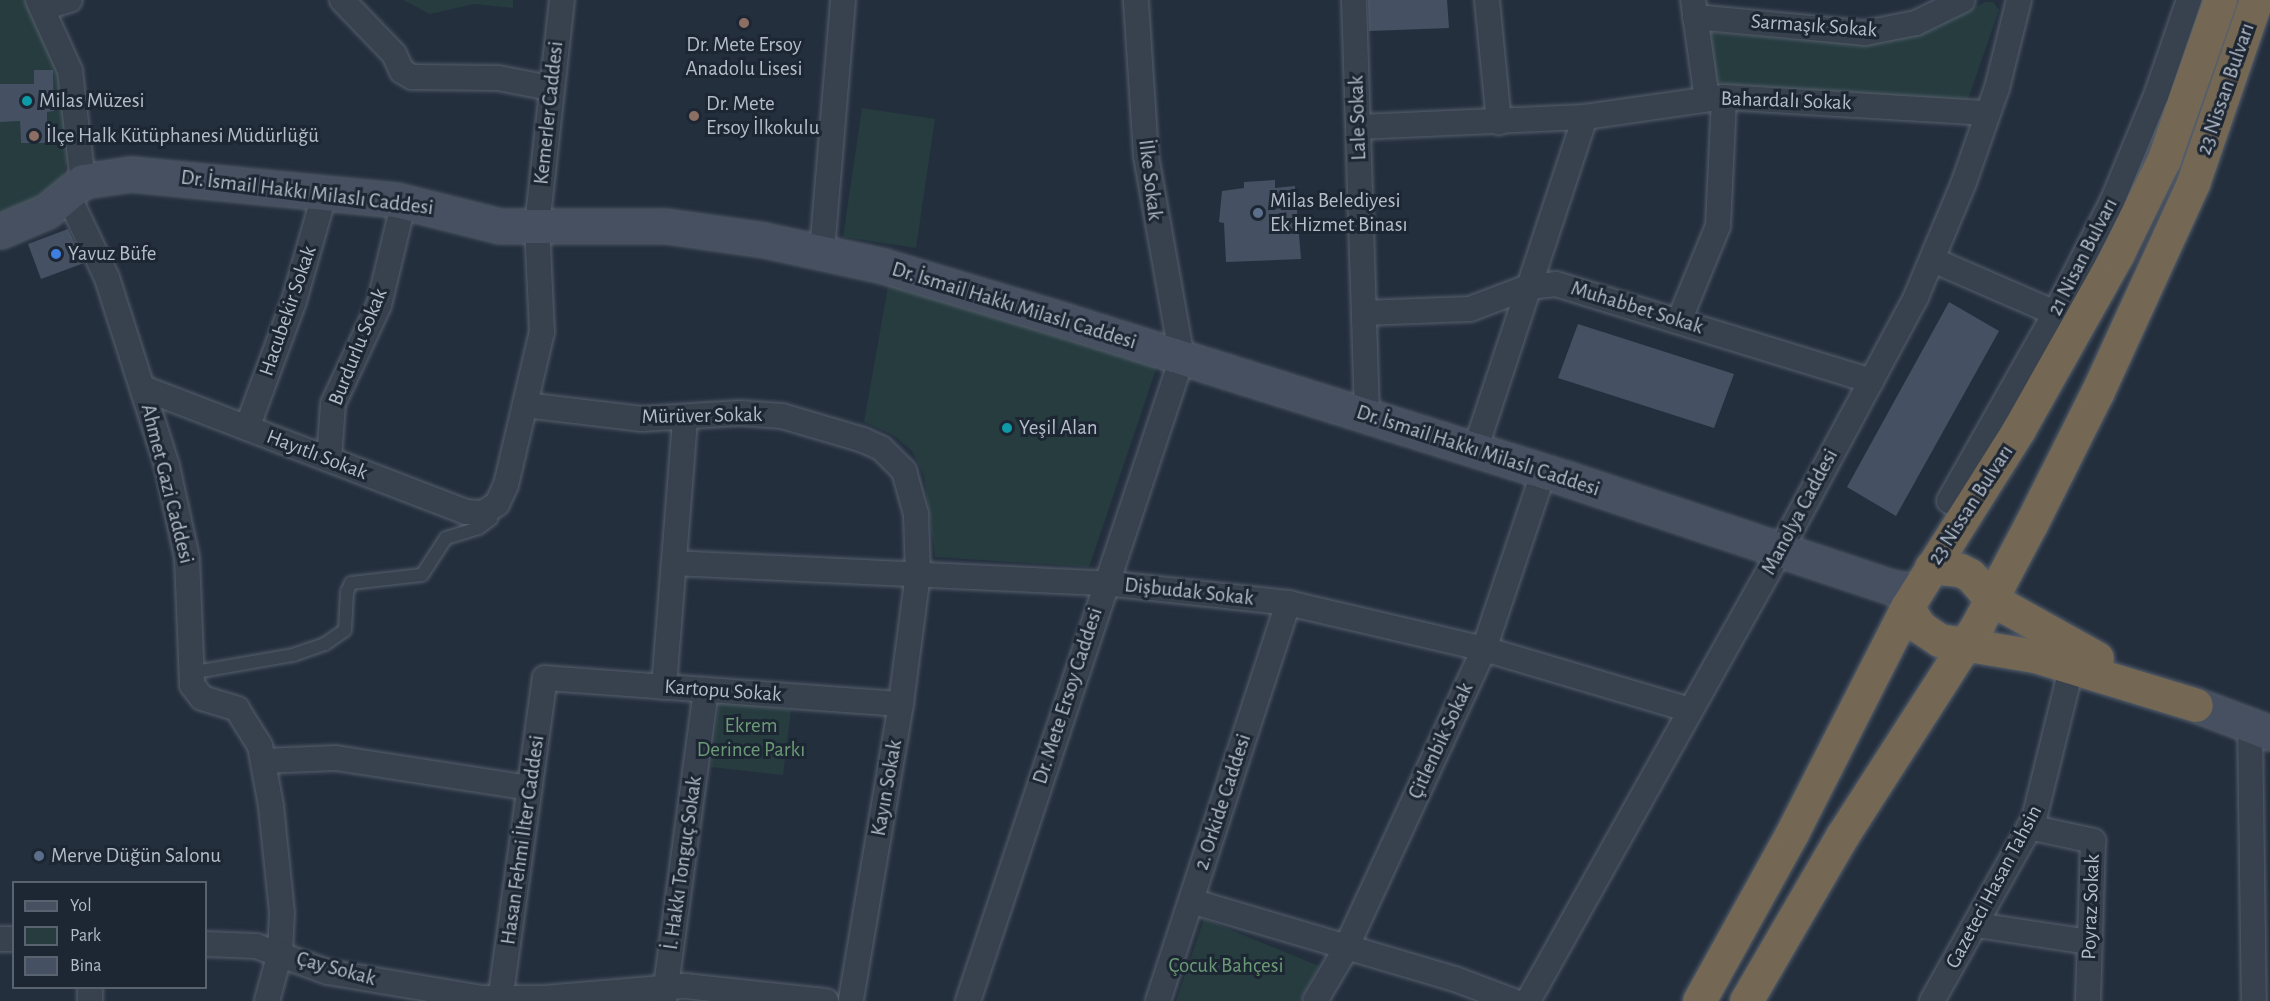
<!DOCTYPE html>
<meta charset="utf-8">
<style>
body{margin:0}
#map{position:relative;width:2270px;height:1001px;overflow:hidden;background:#242f3e;font-family:"Alegreya Sans",sans-serif}
div>[style]{position:absolute}
.green>*{inset:0;background:#263c3f}
.building>*{inset:0;background:#455162}
.roads{filter:drop-shadow(0 0 2px #565f6c) drop-shadow(0 0 2px #565f6c)}
.lane>*{height:12px;margin:-6px;padding:0 6px;transform-origin:6px;border-radius:6px;background:#38414e}
.street>*{height:24px;margin:-12px;padding:0 12px;transform-origin:12px;border-radius:12px;background:#38414e}
.secondary>*{height:33px;margin:-16.5px;padding:0 16.5px;transform-origin:16.5px;border-radius:16.5px;background:#465061}
.highway>*{height:33px;margin:-16.5px;padding:0 16.5px;transform-origin:16.5px;border-radius:16.5px;background:#746855}
.dots>*{width:16px;height:16px;translate:-50% -50%;box-sizing:border-box;border:3px solid #1d2633;border-radius:50%}
span{translate:-50% -50%;white-space:nowrap;text-align:center;line-height:1.15;-webkit-text-stroke:6px #1d2633;paint-order:stroke}
.street-label{font-size:21px;color:#b4bcc9}
.poi-label{font-size:21px;color:#b4bcc9}
.left{translate:0 -50%;text-align:left}
.park-label{font-size:21px;color:#6b9a76}
.legend{position:absolute;left:12px;top:881px;width:195px;height:108px;box-sizing:border-box;background:#1d2633;border:2px solid #59626f;margin:0;padding:8px 10px;list-style:none;font-size:18px;color:#b4bcc9}
.legend li{display:flex;align-items:center;gap:12px;height:30px}
.legend b{width:30px;border:2px solid #59626f}
</style>
<div id="map">
<div class="green">
<i style="clip-path:polygon(0 0,28px 0,62px 65px,69px 157px,60px 183px,0 222px,0 91px,0 121px,20px 121px,21px 143px,47px 143px,47px 112px,54px 111px,53px 70px,35px 70px,34px 84px,0 84px)"></i>
<i style="clip-path:polygon(403px 0,513px 0,513px 8px,474px 4px,430px 14px)"></i>
<i style="clip-path:polygon(1985px 2px,1993px 2px,1999px 10px,1967px 102px,1722px 84px,1711px 76px,1710px 32px,1854px 44px,1933px 28px)"></i>
<i style="clip-path:polygon(862px 108px,935px 119px,916px 248px,843px 237px)"></i>
<i style="clip-path:polygon(889px 281px,1157px 366px,1089px 567px,935px 557px,924px 476px,912px 451px,893px 435px,864px 422px)"></i>
<i style="clip-path:polygon(719px 702px,791px 710px,783px 775px,711px 767px)"></i>
<i style="clip-path:polygon(1204px 919px,1319px 966px,1299px 1001px,1176px 1001px)"></i>
</div>
<div class="building">
<i style="clip-path:polygon(1368px 0,1447px 0,1449px 28px,1369px 31px)"></i>
<i style="clip-path:polygon(34px 70px,53px 70px,54px 111px,47px 112px,47px 143px,21px 143px,20px 121px,0 122px,0 84px,34px 84px)"></i>
<i style="clip-path:polygon(1275px 180px,1275px 188px,1295px 186px,1301px 259px,1226px 262px,1224px 223px,1219px 222px,1222px 191px,1244px 188px,1244px 182px)"></i>
<i style="clip-path:polygon(68px 229px,84px 263px,41px 279px,28px 244px)"></i>
<i style="clip-path:polygon(1949px 302px,1999px 331px,1896px 516px,1847px 487px)"></i>
<i style="clip-path:polygon(1578px 324px,1734px 374px,1714px 428px,1558px 378px)"></i>
</div>
<div class="roads">
<div class="lane">
<i style="left:190px;top:673px;width:105px;rotate:-9.9deg"></i>
<i style="left:293px;top:655px;width:34px;rotate:-19deg"></i>
<i style="left:325px;top:644px;width:24px;rotate:-35deg"></i>
<i style="left:345px;top:630px;width:38px;rotate:-87deg"></i>
<i style="left:347px;top:592px;width:10px;rotate:-66deg"></i>
<i style="left:351px;top:583px;width:71px;rotate:-6.4deg"></i>
<i style="left:422px;top:575px;width:44px;rotate:-57deg"></i>
<i style="left:446px;top:538px;width:34px;rotate:-17deg"></i>
<i style="left:479px;top:528px;width:15px;rotate:-37deg"></i>
<i style="left:491px;top:519px;width:7px;rotate:-82deg"></i>
</div>
<div class="street">
<i style="left:38px;top:0;width:78px;rotate:65.7deg"></i>
<i style="left:70px;top:71px;width:111px;rotate:83.3deg"></i>
<i style="left:342px;top:0;width:75px;rotate:46.1deg"></i>
<i style="left:394px;top:54px;width:19px;rotate:65deg"></i>
<i style="left:402px;top:71px;width:12px;rotate:31deg"></i>
<i style="left:412px;top:77px;width:86px;rotate:0.7deg"></i>
<i style="left:498px;top:78px;width:53px;rotate:10.9deg"></i>
<i style="left:1354px;top:0;width:416px;rotate:88.2deg"></i>
<i style="left:1487px;top:0;width:123px;rotate:84.4deg"></i>
<i style="left:1693px;top:0;width:100px;rotate:82deg"></i>
<i style="left:43px;top:8px;width:28px;rotate:-17deg"></i>
<i style="left:1695px;top:17px;width:171px;rotate:5.4deg"></i>
<i style="left:1865px;top:33px;width:52px;rotate:-11.1deg"></i>
<i style="left:1916px;top:23px;width:52px;rotate:-26.1deg"></i>
<i style="left:1358px;top:127px;width:227px;rotate:-2.5deg"></i>
<i style="left:1585px;top:117px;width:140px;rotate:-8.2deg"></i>
<i style="left:1724px;top:97px;width:264px;rotate:3.5deg"></i>
<i style="left:67px;top:193px;width:94px;rotate:64.8deg"></i>
<i style="left:107px;top:278px;width:197px;rotate:72.3deg"></i>
<i style="left:167px;top:466px;width:94px;rotate:77.7deg"></i>
<i style="left:187px;top:558px;width:127px;rotate:87.7deg"></i>
<i style="left:192px;top:685px;width:16px;rotate:52deg"></i>
<i style="left:202px;top:698px;width:37px;rotate:17deg"></i>
<i style="left:237px;top:709px;width:44px;rotate:58.1deg"></i>
<i style="left:260px;top:746px;width:61px;rotate:79.6deg"></i>
<i style="left:271px;top:806px;width:108px;rotate:84.1deg"></i>
<i style="left:282px;top:913px;width:40px;rotate:92.9deg"></i>
<i style="left:280px;top:953px;width:50px;rotate:105.2deg"></i>
<i style="left:822px;top:251px;width:252px;rotate:-85.2deg"></i>
<i style="left:1933px;top:260px;width:133px;rotate:23.5deg"></i>
<i style="left:1364px;top:313px;width:106px;rotate:-2.2deg"></i>
<i style="left:1470px;top:309px;width:62px;rotate:-20.8deg"></i>
<i style="left:1528px;top:287px;width:28px;rotate:-6deg"></i>
<i style="left:1556px;top:284px;width:330px;rotate:17.1deg"></i>
<i style="left:1679px;top:321px;width:103px;rotate:-67.7deg"></i>
<i style="left:1718px;top:226px;width:129px;rotate:-87.3deg"></i>
<i style="left:143px;top:388px;width:346px;rotate:21deg"></i>
<i style="left:466px;top:512px;width:17px;rotate:3deg"></i>
<i style="left:483px;top:513px;width:17px;rotate:-33deg"></i>
<i style="left:497px;top:504px;width:21px;rotate:-65deg"></i>
<i style="left:506px;top:485px;width:157px;rotate:-76.8deg"></i>
<i style="left:542px;top:332px;width:106px;rotate:-92.7deg"></i>
<i style="left:537px;top:226px;width:227px;rotate:-83.7deg"></i>
<i style="left:525px;top:405px;width:118px;rotate:6.8deg"></i>
<i style="left:642px;top:419px;width:98px;rotate:-3.5deg"></i>
<i style="left:740px;top:413px;width:42px;rotate:4.1deg"></i>
<i style="left:782px;top:416px;width:84px;rotate:16.5deg"></i>
<i style="left:863px;top:440px;width:20px;rotate:24deg"></i>
<i style="left:881px;top:448px;width:33px;rotate:45deg"></i>
<i style="left:904px;top:471px;width:45px;rotate:74.4deg"></i>
<i style="left:916px;top:514px;width:60px;rotate:88.1deg"></i>
<i style="left:918px;top:574px;width:131px;rotate:97.5deg"></i>
<i style="left:901px;top:704px;width:301px;rotate:99.6deg"></i>
<i style="left:247px;top:428px;width:135px;rotate:-69.7deg"></i>
<i style="left:294px;top:301px;width:113px;rotate:-74.1deg"></i>
<i style="left:1475px;top:450px;width:351px;rotate:-71.7deg"></i>
<i style="left:329px;top:459px;width:55px;rotate:-85.8deg"></i>
<i style="left:333px;top:404px;width:109px;rotate:-65.1deg"></i>
<i style="left:379px;top:305px;width:107px;rotate:-76.5deg"></i>
<i style="left:1949px;top:501px;width:209px;rotate:-60.5deg"></i>
<i style="left:2052px;top:319px;width:131px;rotate:-62.9deg"></i>
<i style="left:2112px;top:202px;width:115px;rotate:-67.5deg"></i>
<i style="left:2156px;top:96px;width:102px;rotate:-71deg"></i>
<i style="left:674px;top:563px;width:431px;rotate:2.7deg"></i>
<i style="left:1105px;top:583px;width:184px;rotate:6.2deg"></i>
<i style="left:1288px;top:603px;width:201px;rotate:13.2deg"></i>
<i style="left:1484px;top:649px;width:215px;rotate:16.5deg"></i>
<i style="left:664px;top:687px;width:270px;rotate:-85.5deg"></i>
<i style="left:2250px;top:725px;width:276px;rotate:89.2deg"></i>
<i style="left:263px;top:761px;width:73px;rotate:-2.4deg"></i>
<i style="left:336px;top:758px;width:196px;rotate:8.8deg"></i>
<i style="left:2029px;top:827px;width:66px;rotate:12.3deg"></i>
<i style="left:2093px;top:841px;width:160px;rotate:91.8deg"></i>
<i style="left:1191px;top:901px;width:275px;rotate:16.5deg"></i>
<i style="left:1455px;top:979px;width:62px;rotate:20.8deg"></i>
<i style="left:1977px;top:925px;width:114px;rotate:8.6deg"></i>
<i style="left:0;top:939px;width:14px"></i>
<i style="left:206px;top:944px;width:50px;rotate:2.3deg"></i>
<i style="left:256px;top:946px;width:77px;rotate:19.9deg"></i>
<i style="left:328px;top:972px;width:155px;rotate:9.6deg"></i>
<i style="left:481px;top:998px;width:63px"></i>
<i style="left:544px;top:998px;width:142px;rotate:-4.9deg"></i>
<i style="left:685px;top:986px;width:142px;rotate:6.1deg"></i>
<i style="left:90px;top:988px;width:13px;rotate:90deg"></i>
<i style="left:500px;top:1001px;width:326px;rotate:-82.1deg"></i>
<i style="left:545px;top:678px;width:357px;rotate:4.2deg"></i>
<i style="left:664px;top:1001px;width:314px;rotate:-82.3deg"></i>
<i style="left:968px;top:1001px;width:678px;rotate:-71.59deg"></i>
<i style="left:1182px;top:358px;width:205px;rotate:-100.1deg"></i>
<i style="left:1146px;top:156px;width:156px;rotate:-93.7deg"></i>
<i style="left:1158px;top:1001px;width:419px;rotate:-71.9deg"></i>
<i style="left:1315px;top:1001px;width:59px;rotate:-59.5deg"></i>
<i style="left:1345px;top:950px;width:332px;rotate:-65.2deg"></i>
<i style="left:1484px;top:649px;width:188px;rotate:-71.4deg"></i>
<i style="left:1528px;top:1001px;width:518px;rotate:-60.76deg"></i>
<i style="left:1781px;top:549px;width:286px;rotate:-61.8deg"></i>
<i style="left:1916px;top:297px;width:125px;rotate:-67.3deg"></i>
<i style="left:1964px;top:182px;width:100px;rotate:-70.7deg"></i>
<i style="left:1997px;top:88px;width:91px;rotate:-76deg"></i>
<i style="left:1932px;top:1001px;width:209px;rotate:-60.7deg"></i>
<i style="left:2034px;top:819px;width:158px;rotate:-76.1deg"></i>
</div>
<div class="secondary">
<i style="left:0;top:231px;width:51px;rotate:-23.1deg"></i>
<i style="left:47px;top:211px;width:47px;rotate:-39.8deg"></i>
<i style="left:83px;top:181px;width:49px;rotate:-8.3deg"></i>
<i style="left:131px;top:174px;width:266px;rotate:5.6deg"></i>
<i style="left:396px;top:200px;width:107px;rotate:14deg"></i>
<i style="left:500px;top:226px;width:166px"></i>
<i style="left:666px;top:226px;width:99px;rotate:8.1deg"></i>
<i style="left:764px;top:240px;width:122px;rotate:12.3deg"></i>
<i style="left:883px;top:266px;width:191px;rotate:16.7deg"></i>
<i style="left:1066px;top:321px;width:526px;rotate:17.47deg"></i>
<i style="left:1568px;top:479px;width:341px;rotate:18.5deg"></i>
<i style="left:1891px;top:587px;width:25px;rotate:9deg"></i>
<i style="left:2196px;top:705px;width:79px;rotate:20.7deg"></i>
</div>
<div class="highway">
<i style="left:1931px;top:567px;width:29px;rotate:6deg"></i>
<i style="left:1960px;top:570px;width:11px;rotate:27deg"></i>
<i style="left:1970px;top:575px;width:32px;rotate:49deg"></i>
<i style="left:1991px;top:599px;width:121px;rotate:29.1deg"></i>
<i style="left:1907px;top:607px;width:24px;rotate:57deg"></i>
<i style="left:1920px;top:627px;width:23px;rotate:34deg"></i>
<i style="left:1939px;top:640px;width:97px;rotate:9.5deg"></i>
<i style="left:2035px;top:656px;width:168px;rotate:16.9deg"></i>
<i style="left:1699px;top:1001px;width:192px;rotate:-61deg"></i>
<i style="left:1792px;top:833px;width:254px;rotate:-63deg"></i>
<i style="left:1907px;top:607px;width:210px;rotate:-57.8deg"></i>
<i style="left:2019px;top:429px;width:202px;rotate:-60.6deg"></i>
<i style="left:2118px;top:253px;width:105px;rotate:-63.9deg"></i>
<i style="left:2164px;top:159px;width:169px;rotate:-70.6deg"></i>
<i style="left:1746px;top:1001px;width:191px;rotate:-59.8deg"></i>
<i style="left:1842px;top:836px;width:252px;rotate:-57.3deg"></i>
<i style="left:1978px;top:624px;width:113px;rotate:-62.1deg"></i>
<i style="left:2031px;top:524px;width:147px;rotate:-63.3deg"></i>
<i style="left:2097px;top:393px;width:231px;rotate:-65.4deg"></i>
<i style="left:2193px;top:183px;width:194px;rotate:-71deg"></i>
</div>
</div>
<div class="dots">
<i style="left:744px;top:23px;background:#8d6e63"></i>
<i style="left:27px;top:101px;background:#0f9aa8"></i>
<i style="left:694px;top:116px;background:#8d6e63"></i>
<i style="left:34px;top:136px;background:#8d6e63"></i>
<i style="left:1258px;top:213px;background:#5c6f8a"></i>
<i style="left:56px;top:254px;background:#3f7fe0"></i>
<i style="left:1007px;top:428px;background:#0f9aa8"></i>
<i style="left:39px;top:856px;background:#5c6f8a"></i>
</div>
<div class="street-label">
<span style="left:1814px;top:26px;rotate:4deg">Sarmaşık Sokak</span>
<span style="left:2226px;top:89px;rotate:-71deg">23 Nissan Bulvarı</span>
<span style="left:1786px;top:101px;rotate:2deg">Bahardalı Sokak</span>
<span style="left:549px;top:113px;rotate:-84deg">Kemerler Caddesi</span>
<span style="left:1358px;top:118px;rotate:-92deg">Lale Sokak</span>
<span style="left:1150px;top:180px;rotate:83deg">İlke Sokak</span>
<span style="left:307px;top:193px;rotate:7deg">Dr. İsmail Hakkı Milaslı Caddesi</span>
<span style="left:2083px;top:257px;rotate:-63deg">21 Nisan Bulvarı</span>
<span style="left:1014px;top:306px;rotate:17deg">Dr. İsmail Hakkı Milaslı Caddesi</span>
<span style="left:1637px;top:308px;rotate:17deg">Muhabbet Sokak</span>
<span style="left:288px;top:311px;rotate:-71deg">Hacubekir Sokak</span>
<span style="left:358px;top:347px;rotate:-68deg">Burdurlu Sokak</span>
<span style="left:702px;top:416px;rotate:-1deg">Mürüver Sokak</span>
<span style="left:1478px;top:451px;rotate:18deg">Dr. İsmail Hakkı Milaslı Caddesi</span>
<span style="left:317px;top:455px;rotate:21deg">Hayıtlı Sokak</span>
<span style="left:167px;top:484px;rotate:76deg">Ahmet Gazi Caddesi</span>
<span style="left:1971px;top:505px;rotate:-57deg">23 Nissan Bulvarı</span>
<span style="left:1800px;top:512px;rotate:-62deg">Manolya Caddesi</span>
<span style="left:1189px;top:592px;rotate:6deg">Dişbudak Sokak</span>
<span style="left:723px;top:691px;rotate:4deg">Kartopu Sokak</span>
<span style="left:1068px;top:696px;rotate:-72deg">Dr. Mete Ersoy Caddesi</span>
<span style="left:1441px;top:741px;rotate:-65deg">Çitlenbik Sokak</span>
<span style="left:887px;top:788px;rotate:-80deg">Kayın Sokak</span>
<span style="left:1223px;top:802px;rotate:-72deg">2. Orkide Caddesi</span>
<span style="left:523px;top:840px;rotate:-82deg">Hasan Fehmi İlter Caddesi</span>
<span style="left:683px;top:863px;rotate:-82deg">İ. Hakkı Tonguç Sokak</span>
<span style="left:1994px;top:887px;rotate:-62deg">Gazeteci Hasan Tahsin</span>
<span style="left:2091px;top:907px;rotate:-88deg">Poyraz Sokak</span>
<span style="left:336px;top:969px;rotate:15deg">Çay Sokak</span>
</div>
<div class="poi-label">
<span style="left:744px;top:57px">Dr. Mete Ersoy<br>Anadolu Lisesi</span>
<span class="left" style="left:39px;top:101px">Milas Müzesi</span>
<span class="left" style="left:706px;top:116px">Dr. Mete<br>Ersoy İlkokulu</span>
<span class="left" style="left:46px;top:136px">İlçe Halk Kütüphanesi Müdürlüğü</span>
<span class="left" style="left:1270px;top:213px">Milas Belediyesi<br>Ek Hizmet Binası</span>
<span class="left" style="left:68px;top:254px">Yavuz Büfe</span>
<span class="left" style="left:1019px;top:428px">Yeşil Alan</span>
<span class="left" style="left:51px;top:856px">Merve Düğün Salonu</span>
</div>
<div class="park-label">
<span style="left:751px;top:738px">Ekrem<br>Derince Parkı</span>
<span style="left:1226px;top:966px">Çocuk Bahçesi</span>
</div>
<ul class="legend">
<li><b style="height:8px;background:#465061"></b>Yol</li>
<li><b style="height:16px;background:#263c3f"></b>Park</li>
<li><b style="height:16px;background:#455162"></b>Bina</li>
</ul>
</div>
